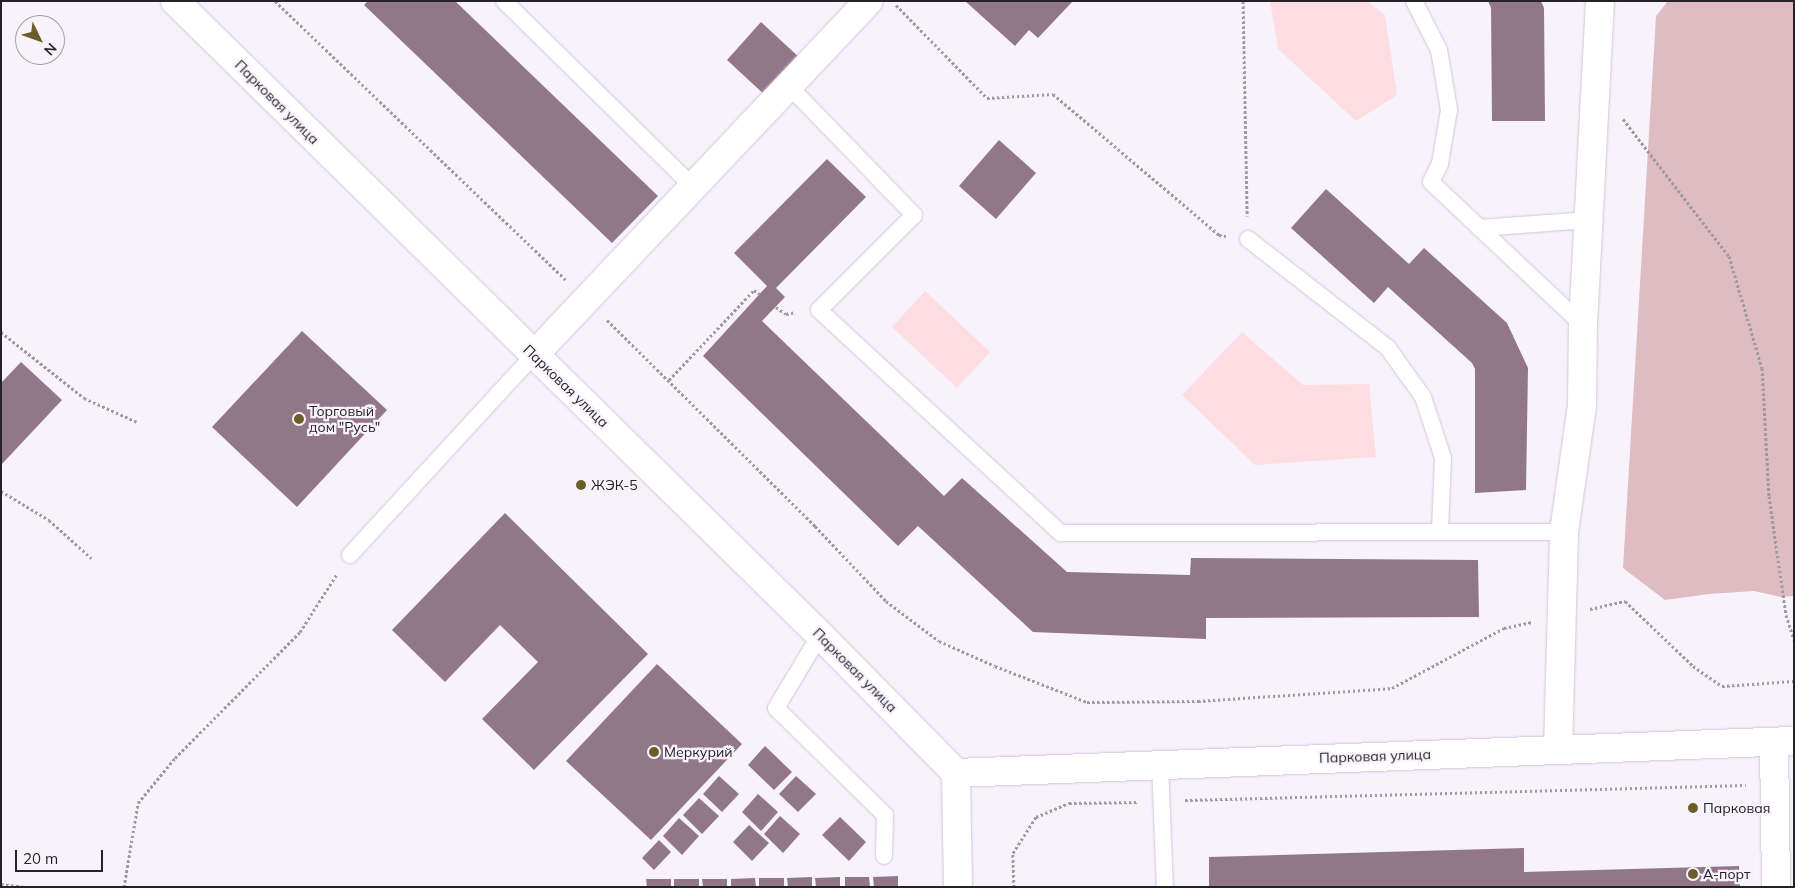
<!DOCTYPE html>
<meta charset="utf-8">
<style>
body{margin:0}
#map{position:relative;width:1795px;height:888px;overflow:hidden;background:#f8f2fd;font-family:Mulish,sans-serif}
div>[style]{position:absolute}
.green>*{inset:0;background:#fddde2}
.forest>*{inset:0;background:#dfbcc1}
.building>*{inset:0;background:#927789}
.path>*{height:3px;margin-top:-1.5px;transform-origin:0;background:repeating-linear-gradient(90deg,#9e99a2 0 2.5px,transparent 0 5px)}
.roads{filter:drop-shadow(0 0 1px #d1c6d9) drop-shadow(0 0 1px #d1c6d9)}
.lane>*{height:16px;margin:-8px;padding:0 8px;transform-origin:8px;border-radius:8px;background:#fff}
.street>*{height:28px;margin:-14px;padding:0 14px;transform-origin:14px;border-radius:14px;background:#fff}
.secondary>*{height:28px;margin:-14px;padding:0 14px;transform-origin:14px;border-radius:14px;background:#fff}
.dots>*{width:14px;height:14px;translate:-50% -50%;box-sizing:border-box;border:2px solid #f8f2fd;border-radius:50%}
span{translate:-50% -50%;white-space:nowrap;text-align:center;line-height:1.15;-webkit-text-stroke:4.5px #f8f2fd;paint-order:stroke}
.street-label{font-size:14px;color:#262229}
.poi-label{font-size:14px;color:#262229}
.left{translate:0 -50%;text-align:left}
.frame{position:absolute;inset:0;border:2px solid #262229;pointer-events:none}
.north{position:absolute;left:15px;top:15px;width:50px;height:50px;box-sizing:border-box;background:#f8f2fd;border:1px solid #a49fa8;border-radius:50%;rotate:132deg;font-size:14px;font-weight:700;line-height:20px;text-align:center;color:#262229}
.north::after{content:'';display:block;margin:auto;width:18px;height:22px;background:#6b5d2a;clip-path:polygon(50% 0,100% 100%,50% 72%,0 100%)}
.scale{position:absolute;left:15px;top:850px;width:88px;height:22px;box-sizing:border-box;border:2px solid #262229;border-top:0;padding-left:6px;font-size:15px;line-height:18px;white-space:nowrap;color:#262229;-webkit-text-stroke:4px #f8f2fd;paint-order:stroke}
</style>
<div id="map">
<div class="green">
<i style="clip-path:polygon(1270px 1px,1367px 1px,1385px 15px,1397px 95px,1356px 121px,1278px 49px)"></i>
<i style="clip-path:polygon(925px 291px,990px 352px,957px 388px,892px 327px)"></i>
<i style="clip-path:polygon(1242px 332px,1303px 385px,1369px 384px,1376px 457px,1255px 465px,1182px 395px)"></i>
</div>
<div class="forest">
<i style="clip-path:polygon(1668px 1px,1794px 1px,1794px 596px,1781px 597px,1754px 591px,1709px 594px,1665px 600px,1623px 568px,1656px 16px)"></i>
</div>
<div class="building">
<i style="clip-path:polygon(368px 1px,455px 1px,658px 196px,612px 243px,364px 5px)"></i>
<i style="clip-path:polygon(965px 1px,1073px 1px,1038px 38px,1029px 30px,1015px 46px)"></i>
<i style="clip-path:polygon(1488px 1px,1541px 1px,1544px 8px,1545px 121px,1492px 121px,1491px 8px)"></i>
<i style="clip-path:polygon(761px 22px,801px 59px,767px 97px,727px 60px)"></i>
<i style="clip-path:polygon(999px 140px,1036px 173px,996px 219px,959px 186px)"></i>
<i style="clip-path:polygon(827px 159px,866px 197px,776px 288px,785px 297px,762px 321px,944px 496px,962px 478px,1067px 572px,1190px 575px,1191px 558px,1478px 560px,1479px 617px,1206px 618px,1206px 639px,1033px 632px,918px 526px,898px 546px,703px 356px,767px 286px,734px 253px)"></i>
<i style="clip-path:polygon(1326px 189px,1409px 264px,1424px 248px,1507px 323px,1528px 368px,1526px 490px,1475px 493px,1475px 369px,1472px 363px,1388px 287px,1374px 303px,1291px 228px)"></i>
<i style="clip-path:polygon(302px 331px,387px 410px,297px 507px,212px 427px)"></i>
<i style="clip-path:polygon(21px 362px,62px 400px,1px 465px,1px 383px)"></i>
<i style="clip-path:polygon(505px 513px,648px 654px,534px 770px,482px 719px,538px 662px,500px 625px,445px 682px,392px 630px)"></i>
<i style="clip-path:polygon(657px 664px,742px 744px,651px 840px,566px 761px)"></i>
<i style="clip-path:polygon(765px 746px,792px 772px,774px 790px,748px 765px)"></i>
<i style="clip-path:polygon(719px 776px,739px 794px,722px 812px,703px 794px)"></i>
<i style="clip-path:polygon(796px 776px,816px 794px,798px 812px,779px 794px)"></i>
<i style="clip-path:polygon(758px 794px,778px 812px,761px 831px,742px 812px)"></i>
<i style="clip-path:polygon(699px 798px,719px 816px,702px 834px,683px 815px)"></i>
<i style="clip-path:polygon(780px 816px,800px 834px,783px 853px,764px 834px)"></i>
<i style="clip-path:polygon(840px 817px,866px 842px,849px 861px,822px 835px)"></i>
<i style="clip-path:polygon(679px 818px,699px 836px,682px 855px,663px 836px)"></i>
<i style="clip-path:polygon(749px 825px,769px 843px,752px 861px,733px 842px)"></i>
<i style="clip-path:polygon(659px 840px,671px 852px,654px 870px,642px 858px)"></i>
<i style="clip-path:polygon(1524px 848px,1524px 872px,1739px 866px,1740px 887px,1209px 887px,1209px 857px)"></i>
<i style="clip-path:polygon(898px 876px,898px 887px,874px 887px,873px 877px)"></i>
<i style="clip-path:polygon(812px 877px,812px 887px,788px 887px,787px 878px)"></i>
<i style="clip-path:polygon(840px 877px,840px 887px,816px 887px,815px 878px)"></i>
<i style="clip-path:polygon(845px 877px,869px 877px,870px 887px,845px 887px)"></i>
<i style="clip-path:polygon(755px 878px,756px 887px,731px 887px,731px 879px)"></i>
<i style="clip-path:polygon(759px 878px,784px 878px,784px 887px,759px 887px)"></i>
<i style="clip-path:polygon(646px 879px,671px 879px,671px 887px,647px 887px)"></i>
<i style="clip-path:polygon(674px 879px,699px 879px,699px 887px,674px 887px)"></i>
<i style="clip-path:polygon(702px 879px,727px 879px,727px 887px,703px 887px)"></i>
</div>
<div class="path">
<i style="left:275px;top:1px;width:405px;rotate:43.8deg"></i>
<i style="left:1243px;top:1px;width:215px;rotate:88.9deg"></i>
<i style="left:896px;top:5px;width:130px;rotate:45.6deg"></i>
<i style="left:987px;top:98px;width:66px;rotate:-3.5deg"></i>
<i style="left:1053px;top:94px;width:218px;rotate:40.3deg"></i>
<i style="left:1219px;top:235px;width:7px;rotate:8deg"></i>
<i style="left:1623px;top:119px;width:173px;rotate:52.3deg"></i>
<i style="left:1729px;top:256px;width:117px;rotate:73.6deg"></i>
<i style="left:1762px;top:368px;width:128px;rotate:86.9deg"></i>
<i style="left:1769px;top:496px;width:120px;rotate:81.9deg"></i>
<i style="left:1786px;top:615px;width:26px;rotate:72deg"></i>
<i style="left:776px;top:307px;width:12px;rotate:35deg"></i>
<i style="left:786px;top:314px;width:10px;rotate:-11deg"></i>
<i style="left:607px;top:320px;width:293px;rotate:44.7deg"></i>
<i style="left:815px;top:526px;width:103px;rotate:46.6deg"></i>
<i style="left:886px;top:601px;width:66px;rotate:37deg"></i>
<i style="left:939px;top:641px;width:61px;rotate:24.1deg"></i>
<i style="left:995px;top:666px;width:99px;rotate:21.4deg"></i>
<i style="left:1087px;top:702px;width:111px;rotate:-0.5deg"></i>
<i style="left:1198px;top:701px;width:194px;rotate:-3.8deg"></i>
<i style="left:1392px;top:688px;width:127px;rotate:-28.2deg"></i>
<i style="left:1504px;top:628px;width:29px;rotate:-12deg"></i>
<i style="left:1px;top:332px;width:106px;rotate:38.5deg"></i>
<i style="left:84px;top:398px;width:58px;rotate:24.4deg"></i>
<i style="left:669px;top:380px;width:124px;rotate:-46.6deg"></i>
<i style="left:754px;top:290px;width:7px;rotate:34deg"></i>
<i style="left:1px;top:491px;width:56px;rotate:31.1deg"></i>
<i style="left:49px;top:520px;width:57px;rotate:42.1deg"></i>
<i style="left:1590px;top:609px;width:36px;rotate:-13deg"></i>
<i style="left:1625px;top:601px;width:94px;rotate:43.7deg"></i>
<i style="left:1693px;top:666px;width:35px;rotate:35deg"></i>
<i style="left:1722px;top:686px;width:72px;rotate:-4deg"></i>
<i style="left:1185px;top:800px;width:561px;rotate:-1.53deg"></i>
<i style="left:1px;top:884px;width:26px;rotate:7deg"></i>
<i style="left:124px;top:887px;width:85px;rotate:-80.5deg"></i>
<i style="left:138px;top:803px;width:58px;rotate:-50.6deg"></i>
<i style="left:175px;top:758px;width:177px;rotate:-45.2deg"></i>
<i style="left:300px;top:632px;width:69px;rotate:-57.5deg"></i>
<i style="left:1014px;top:887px;width:34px;rotate:-92deg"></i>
<i style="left:1013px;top:853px;width:43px;rotate:-57.4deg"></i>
<i style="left:1036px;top:817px;width:36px;rotate:-23deg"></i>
<i style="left:1069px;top:803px;width:70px;rotate:-0.8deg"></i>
</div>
<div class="roads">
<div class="lane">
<i style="left:504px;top:1px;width:265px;rotate:44.5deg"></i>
<i style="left:1414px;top:1px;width:55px;rotate:63deg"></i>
<i style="left:1439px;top:50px;width:61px;rotate:80.5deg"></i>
<i style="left:1449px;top:110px;width:55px;rotate:99.5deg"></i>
<i style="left:1440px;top:164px;width:20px;rotate:117deg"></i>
<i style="left:1431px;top:182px;width:209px;rotate:43.3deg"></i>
<i style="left:789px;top:86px;width:180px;rotate:45.9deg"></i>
<i style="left:914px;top:215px;width:134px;rotate:135deg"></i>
<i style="left:819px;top:310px;width:329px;rotate:42.7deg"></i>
<i style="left:1061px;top:533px;width:503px;rotate:-0.11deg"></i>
<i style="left:1479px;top:228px;width:110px;rotate:-4.2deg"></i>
<i style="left:1248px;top:239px;width:177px;rotate:37.9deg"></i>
<i style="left:1388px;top:348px;width:60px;rotate:54.5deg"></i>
<i style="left:1423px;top:397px;width:64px;rotate:71.8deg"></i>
<i style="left:1443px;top:458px;width:73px;rotate:92.4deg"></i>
<i style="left:350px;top:555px;width:272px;rotate:-47.4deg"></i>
<i style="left:820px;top:635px;width:85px;rotate:121.1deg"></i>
<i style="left:776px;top:708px;width:153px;rotate:44.5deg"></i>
<i style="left:885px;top:815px;width:41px;rotate:91.4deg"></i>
<i style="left:1160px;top:765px;width:122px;rotate:87.7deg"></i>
</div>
<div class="street">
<i style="left:534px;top:355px;width:487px;rotate:-46.6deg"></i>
<i style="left:1774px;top:742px;width:145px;rotate:89.2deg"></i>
<i style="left:1558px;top:750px;width:218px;rotate:-88.4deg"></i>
<i style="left:1564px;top:532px;width:128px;rotate:-81.9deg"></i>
<i style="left:1582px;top:405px;width:80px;rotate:-89.3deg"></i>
<i style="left:1583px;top:325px;width:324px;rotate:-87deg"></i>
</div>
<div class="secondary">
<i style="left:175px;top:1px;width:904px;rotate:44.51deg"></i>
<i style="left:820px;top:635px;width:194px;rotate:45.4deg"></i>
<i style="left:956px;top:773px;width:114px;rotate:89deg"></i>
<i style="left:956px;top:773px;width:839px;rotate:-2.19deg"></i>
</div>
</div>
<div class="dots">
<i style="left:299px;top:419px;background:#6b5d2a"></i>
<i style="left:581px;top:485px;background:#6b5d2a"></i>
<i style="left:654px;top:752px;background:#6b5d2a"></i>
<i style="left:1693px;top:808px;background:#6b5d2a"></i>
<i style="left:1693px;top:874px;background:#6b5d2a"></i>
</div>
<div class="street-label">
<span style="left:277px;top:102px;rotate:45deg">Парковая улица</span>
<span style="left:566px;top:386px;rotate:44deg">Парковая улица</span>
<span style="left:855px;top:670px;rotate:45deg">Парковая улица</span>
<span style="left:1375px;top:756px;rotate:-2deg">Парковая улица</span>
</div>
<div class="poi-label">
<span class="left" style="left:309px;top:419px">Торговый<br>дом "Русь"</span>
<span class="left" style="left:591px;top:485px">ЖЭК-5</span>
<span class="left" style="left:664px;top:752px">Меркурий</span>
<span class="left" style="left:1703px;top:808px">Парковая</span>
<span class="left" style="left:1703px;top:874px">А-порт</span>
</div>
<div class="frame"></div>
<div class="north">N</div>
<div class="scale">20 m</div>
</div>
